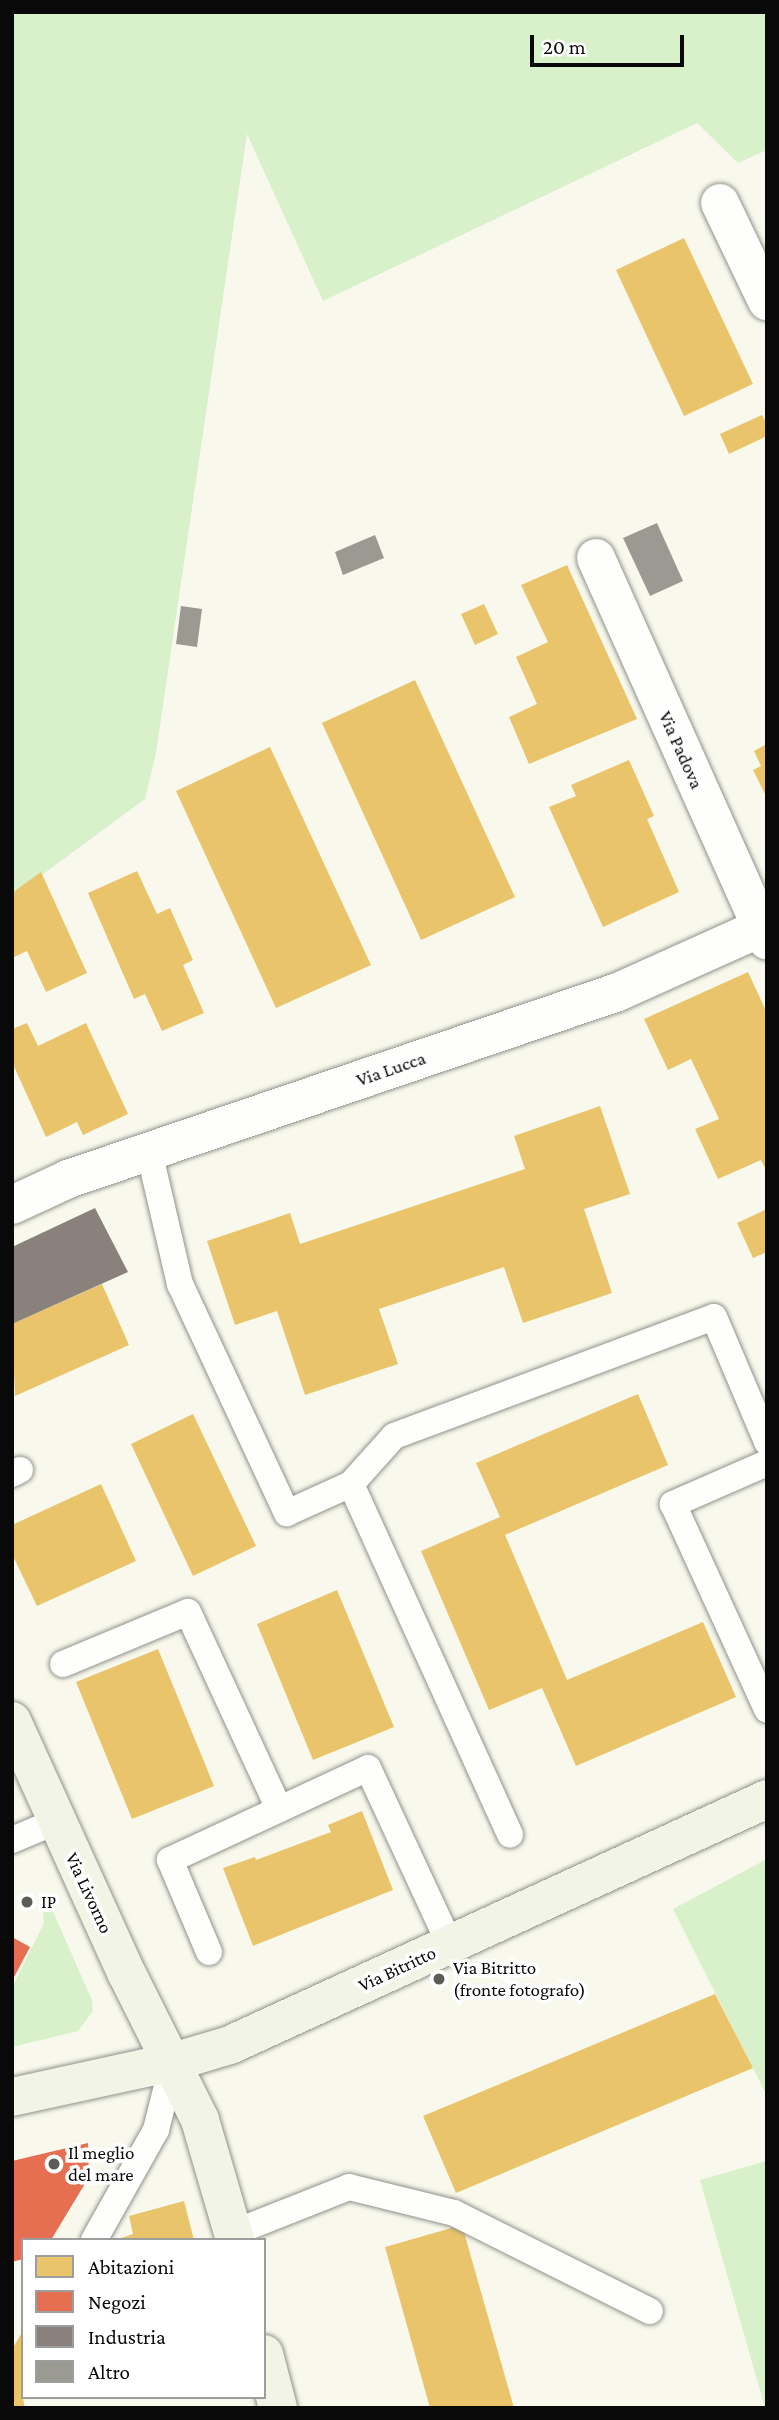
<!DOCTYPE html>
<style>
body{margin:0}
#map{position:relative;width:779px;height:2420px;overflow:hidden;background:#f8f9ec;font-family:"Crimson Pro",serif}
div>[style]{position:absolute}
.green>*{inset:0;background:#d8f1ca}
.homes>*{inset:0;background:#e9c46a}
.shops>*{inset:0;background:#e76f51}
.industry>*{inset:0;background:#8a817c}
.building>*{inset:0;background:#9a9a93}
.roads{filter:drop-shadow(0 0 2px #91918b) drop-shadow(0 0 2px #91918b)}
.lane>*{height:26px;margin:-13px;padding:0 13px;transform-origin:13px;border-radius:13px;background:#fefefc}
.street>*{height:38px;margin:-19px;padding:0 19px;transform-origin:19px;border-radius:19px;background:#fefefc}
.secondary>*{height:38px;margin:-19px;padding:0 19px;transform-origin:19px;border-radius:19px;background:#f2f4e6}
.dots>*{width:19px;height:19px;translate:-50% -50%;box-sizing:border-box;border:4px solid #fff;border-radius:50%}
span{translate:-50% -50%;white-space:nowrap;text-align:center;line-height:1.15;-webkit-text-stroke:7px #fff;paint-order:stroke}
.street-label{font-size:19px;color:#090909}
.poi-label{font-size:19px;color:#090909}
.left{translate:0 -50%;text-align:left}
.frame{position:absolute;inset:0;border:14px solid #090909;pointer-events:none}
.legend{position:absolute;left:21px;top:2238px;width:245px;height:161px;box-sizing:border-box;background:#fff;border:2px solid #9d9d9d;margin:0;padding:9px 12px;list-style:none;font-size:21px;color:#090909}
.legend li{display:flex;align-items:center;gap:14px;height:35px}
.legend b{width:35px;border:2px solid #9d9d9d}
.scale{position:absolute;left:530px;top:35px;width:154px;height:32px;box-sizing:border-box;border:4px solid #090909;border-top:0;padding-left:9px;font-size:21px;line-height:24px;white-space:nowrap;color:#090909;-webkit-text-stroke:5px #fff;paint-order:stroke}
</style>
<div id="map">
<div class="green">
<i style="clip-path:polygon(12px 12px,767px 12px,767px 150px,738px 163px,697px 123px,323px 301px,247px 134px,156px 753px,145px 799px,12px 897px)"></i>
<i style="clip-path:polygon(767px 1859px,767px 2096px,673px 1909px)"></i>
<i style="clip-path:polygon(51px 1907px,92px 2000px,93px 2011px,78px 2031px,12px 2047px,12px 1988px,44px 1923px,43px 1910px)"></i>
<i style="clip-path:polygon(767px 2161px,767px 2408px,765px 2408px,700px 2180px)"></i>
</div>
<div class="homes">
<i style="clip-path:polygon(684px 238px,753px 384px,684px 416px,616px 270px)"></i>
<i style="clip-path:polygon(762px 415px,767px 424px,767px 436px,729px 454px,720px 434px)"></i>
<i style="clip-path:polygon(567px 565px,637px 719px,529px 764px,509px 717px,537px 704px,516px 657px,548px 642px,521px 585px)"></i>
<i style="clip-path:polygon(484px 604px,498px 634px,475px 645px,461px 614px)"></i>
<i style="clip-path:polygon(415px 680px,515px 897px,421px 940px,322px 723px)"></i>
<i style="clip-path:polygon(767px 744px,767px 798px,753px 770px,761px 766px,754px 751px)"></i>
<i style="clip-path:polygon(270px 747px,371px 965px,276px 1008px,176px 791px)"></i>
<i style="clip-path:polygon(629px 760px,654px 816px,647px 819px,679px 892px,603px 927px,549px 807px,576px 796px,571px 785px)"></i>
<i style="clip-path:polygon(137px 871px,157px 914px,170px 908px,193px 960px,183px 965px,204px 1013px,162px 1031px,145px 994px,134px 999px,88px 893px)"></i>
<i style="clip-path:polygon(41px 872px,87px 973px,46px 992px,27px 951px,12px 958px,12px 893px)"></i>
<i style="clip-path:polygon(748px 972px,767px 1013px,767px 1172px,761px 1160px,718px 1179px,695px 1129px,719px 1119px,691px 1059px,668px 1070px,644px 1019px)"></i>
<i style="clip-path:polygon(27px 1023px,38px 1046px,86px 1023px,128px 1114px,83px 1135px,77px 1122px,46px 1137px,12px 1062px,12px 1029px)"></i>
<i style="clip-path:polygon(600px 1106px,630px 1194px,584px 1209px,612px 1293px,523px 1323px,504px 1267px,379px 1309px,398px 1364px,305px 1395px,277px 1311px,235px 1325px,207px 1241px,290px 1213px,300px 1244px,525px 1169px,514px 1136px)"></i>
<i style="clip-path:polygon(767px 1209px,767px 1252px,753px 1258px,737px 1223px)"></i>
<i style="clip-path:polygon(102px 1284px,129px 1345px,15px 1396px,12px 1324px)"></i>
<i style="clip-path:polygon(638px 1394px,668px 1465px,505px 1535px,567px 1680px,703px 1622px,736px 1697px,576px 1766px,542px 1688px,489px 1710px,421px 1551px,500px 1517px,476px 1463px)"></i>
<i style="clip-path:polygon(193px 1414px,256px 1546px,193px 1576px,131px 1444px)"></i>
<i style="clip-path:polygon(101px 1484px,136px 1561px,37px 1606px,12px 1554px,12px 1525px)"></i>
<i style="clip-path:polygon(337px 1590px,394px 1727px,313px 1760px,257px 1624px)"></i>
<i style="clip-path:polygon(158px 1649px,214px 1786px,132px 1819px,76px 1682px)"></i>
<i style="clip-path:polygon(362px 1811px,393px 1890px,253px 1946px,223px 1868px,255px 1857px,256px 1860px,331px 1832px,328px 1825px)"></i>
<i style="clip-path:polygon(715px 1994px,753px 2068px,456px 2193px,423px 2116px)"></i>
<i style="clip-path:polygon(184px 2201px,194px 2240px,115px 2240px,133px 2234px,129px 2216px)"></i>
<i style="clip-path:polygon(462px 2225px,514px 2408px,430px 2408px,385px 2247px)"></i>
<i style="clip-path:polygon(23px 2331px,22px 2394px,25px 2408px,12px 2408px,12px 2349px)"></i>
</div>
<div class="shops">
<i style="clip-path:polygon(12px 1937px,30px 1947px,12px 1981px)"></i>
<i style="clip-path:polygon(88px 2143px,89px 2177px,51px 2240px,23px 2240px,23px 2259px,12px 2262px,12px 2161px)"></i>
</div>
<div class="industry">
<i style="clip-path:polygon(95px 1208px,128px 1272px,12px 1324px,12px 1247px)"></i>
</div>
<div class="building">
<i style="clip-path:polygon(657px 523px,683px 581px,650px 596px,623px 538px)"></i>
<i style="clip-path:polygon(375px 535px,384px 558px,343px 575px,335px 552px)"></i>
<i style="clip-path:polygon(181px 606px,202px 609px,197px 647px,176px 644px)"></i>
</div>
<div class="roads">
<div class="lane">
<i style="left:149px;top:1151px;width:137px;rotate:76.9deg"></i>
<i style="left:180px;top:1284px;width:253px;rotate:65deg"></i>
<i style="left:287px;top:1513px;width:70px;rotate:-24.4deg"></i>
<i style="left:351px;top:1484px;width:64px;rotate:-48.1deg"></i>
<i style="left:394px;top:1436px;width:341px;rotate:-20.4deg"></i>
<i style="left:714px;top:1317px;width:136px;rotate:67deg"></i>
<i style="left:767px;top:1463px;width:103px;rotate:156.4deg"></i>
<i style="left:673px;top:1504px;width:226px;rotate:65.4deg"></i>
<i style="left:12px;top:1474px;width:9px;rotate:-27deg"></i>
<i style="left:351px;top:1484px;width:385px;rotate:65.6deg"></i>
<i style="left:63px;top:1664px;width:135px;rotate:-22.6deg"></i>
<i style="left:188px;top:1612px;width:217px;rotate:65.2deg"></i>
<i style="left:12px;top:1840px;width:49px;rotate:-22.9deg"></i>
<i style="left:209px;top:1952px;width:100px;rotate:-113deg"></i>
<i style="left:170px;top:1860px;width:218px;rotate:-24.9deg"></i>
<i style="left:368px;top:1768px;width:195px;rotate:65.1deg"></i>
<i style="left:233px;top:2233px;width:125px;rotate:-21.6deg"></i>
<i style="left:349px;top:2187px;width:108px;rotate:13.9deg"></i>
<i style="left:454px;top:2213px;width:219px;rotate:26.6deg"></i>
<i style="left:94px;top:2240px;width:126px;rotate:-60.6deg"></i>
<i style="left:156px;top:2130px;width:70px;rotate:-76deg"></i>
</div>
<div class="street">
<i style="left:720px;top:203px;width:109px;rotate:64.4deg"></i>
<i style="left:596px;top:558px;width:419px;rotate:65.9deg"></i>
<i style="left:12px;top:1205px;width:62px;rotate:-24.9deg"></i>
<i style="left:68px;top:1179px;width:581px;rotate:-18.78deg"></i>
<i style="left:618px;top:992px;width:163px;rotate:-24.2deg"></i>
</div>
<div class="secondary">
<i style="left:12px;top:1721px;width:278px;rotate:65.6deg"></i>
<i style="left:127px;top:1974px;width:163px;rotate:63.4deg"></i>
<i style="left:200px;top:2120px;width:125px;rotate:73.7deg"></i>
<i style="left:12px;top:2097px;width:165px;rotate:-12.3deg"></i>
<i style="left:173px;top:2062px;width:59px;rotate:-16.6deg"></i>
<i style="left:230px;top:2045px;width:591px;rotate:-24.61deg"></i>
<i style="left:264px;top:2354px;width:56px;rotate:75.5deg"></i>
</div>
</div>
<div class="dots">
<i style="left:27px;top:1902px;background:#5d5d58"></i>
<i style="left:439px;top:1979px;background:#5d5d58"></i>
<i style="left:54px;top:2164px;background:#5d5d58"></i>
</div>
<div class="street-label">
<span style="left:681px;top:750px;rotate:66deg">Via Padova</span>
<span style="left:391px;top:1069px;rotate:-19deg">Via Lucca</span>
<span style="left:89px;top:1893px;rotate:65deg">Via Livorno</span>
<span style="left:397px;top:1969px;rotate:-25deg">Via Bitritto</span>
</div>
<div class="poi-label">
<span class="left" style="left:41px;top:1902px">IP</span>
<span class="left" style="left:453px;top:1979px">Via Bitritto<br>(fronte fotografo)</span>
<span class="left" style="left:68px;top:2164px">Il meglio<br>del mare</span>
</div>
<div class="frame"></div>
<ul class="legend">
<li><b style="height:19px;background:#e9c46a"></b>Abitazioni</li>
<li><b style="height:19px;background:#e76f51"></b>Negozi</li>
<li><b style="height:19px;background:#8a817c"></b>Industria</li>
<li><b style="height:19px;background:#9a9a93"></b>Altro</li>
</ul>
<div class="scale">20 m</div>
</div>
